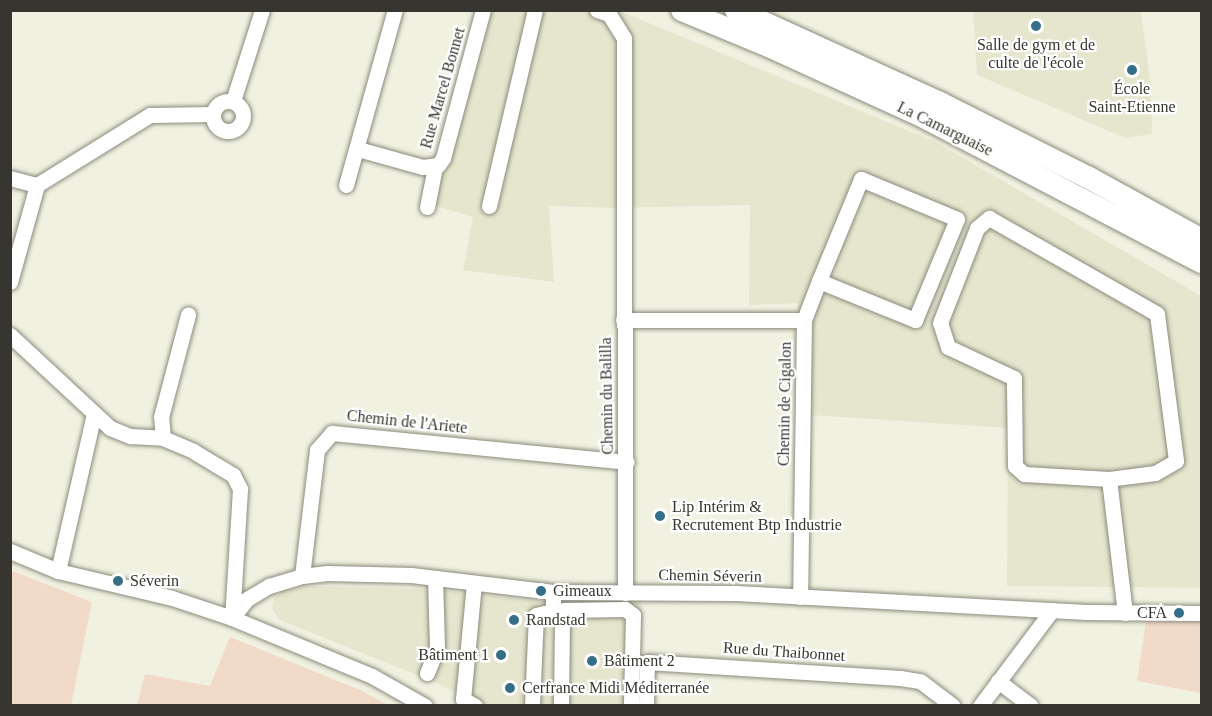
<!DOCTYPE html>
<meta charset="utf-8">
<style>
body{margin:0}
#map{position:relative;width:1212px;height:716px;overflow:hidden;background:#f1f1e2;font-family:"Times New Roman",serif}
div>[style]{position:absolute}
.built>*{inset:0;background:#e6e6cf}
.green>*{inset:0;background:#f2dac9}
.roads{filter:drop-shadow(0 0 2px #8b8b7d) drop-shadow(0 0 2px #8b8b7d)}
.minor>*{height:15px;margin:-7.5px;padding:0 7.5px;transform-origin:7.5px;border-radius:7.5px;background:#fff}
.minor>.ring{margin:-7.5px;padding:0;box-sizing:content-box;background:none;border:15px solid #fff;border-radius:50%}
.highway>*{height:22px;margin:-11px;padding:0 11px;transform-origin:11px;border-radius:11px;background:#fff}
.dots>*{width:16px;height:16px;translate:-50% -50%;box-sizing:border-box;border:3px solid #fff;border-radius:50%}
span{translate:-50% -50%;white-space:nowrap;text-align:center;line-height:1.15;-webkit-text-stroke:4.5px #fff;paint-order:stroke}
.poi-label{font-size:16px;color:#36352f}
.left{translate:0 -50%;text-align:left}
.right{translate:-100% -50%;text-align:right}
.street-label{font-size:16px;color:#36352f}
.frame{position:absolute;inset:0;border:12px solid #36352f;pointer-events:none}
</style>
<div id="map">
<div class="built">
<i style="clip-path:polygon(490px 11px,620px 11px,936px 142px,1201px 296px,1201px 588px,1007px 586px,1008px 428px,809px 415px,798px 303px,749px 305px,750px 205px,616px 208px,549px 206px,554px 282px,463px 270px,473px 217px,433px 205px)"></i>
<i style="clip-path:polygon(973px 11px,1141px 11px,1151px 86px,1152px 134px,1125px 138px,977px 75px)"></i>
<i style="clip-path:polygon(304px 586px,428px 589px,541px 601px,642px 598px,638px 705px,483px 705px,437px 683px,279px 620px,272px 608px,274px 598px,283px 591px)"></i>
</div>
<div class="green">
<i style="clip-path:polygon(10px 570px,92px 602px,71px 705px,11px 705px)"></i>
<i style="clip-path:polygon(1201px 620px,1201px 693px,1137px 681px,1146px 621px)"></i>
<i style="clip-path:polygon(230px 637px,360px 690px,388px 705px,137px 705px,145px 674px,210px 686px)"></i>
</div>
<div class="roads">
<div class="minor">
<i style="left:597px;top:10px;width:13px;rotate:18deg"></i>
<i style="left:609px;top:14px;width:28px;rotate:58deg"></i>
<i style="left:624px;top:38px;width:555px;rotate:89.9deg"></i>
<i class="ring" style="left:213px;top:101px;width:15px;height:15px"></i>
<i style="left:233px;top:101px;width:96px;rotate:-72.3deg"></i>
<i style="left:358px;top:149px;width:67px;rotate:15.5deg"></i>
<i style="left:423px;top:167px;width:15px;rotate:-8deg"></i>
<i style="left:438px;top:165px;width:9px;rotate:-54deg"></i>
<i style="left:443px;top:158px;width:153px;rotate:-74.9deg"></i>
<i style="left:10px;top:178px;width:28px;rotate:15deg"></i>
<i style="left:37px;top:185px;width:133px;rotate:-31.8deg"></i>
<i style="left:150px;top:115px;width:63px;rotate:-0.9deg"></i>
<i style="left:346px;top:185px;width:182px;rotate:-74.4deg"></i>
<i style="left:489px;top:206px;width:201px;rotate:-76.8deg"></i>
<i style="left:427px;top:207px;width:41px;rotate:-78.7deg"></i>
<i style="left:10px;top:282px;width:101px;rotate:-74.4deg"></i>
<i style="left:623px;top:320px;width:181px"></i>
<i style="left:804px;top:320px;width:277px;rotate:90.8deg"></i>
<i style="left:804px;top:320px;width:42px;rotate:-69deg"></i>
<i style="left:819px;top:281px;width:104px;rotate:22.1deg"></i>
<i style="left:915px;top:320px;width:109px;rotate:-67.4deg"></i>
<i style="left:957px;top:219px;width:104px;rotate:-157.4deg"></i>
<i style="left:861px;top:179px;width:110px;rotate:112.4deg"></i>
<i style="left:10px;top:335px;width:137px;rotate:42.9deg"></i>
<i style="left:110px;top:428px;width:22px;rotate:22deg"></i>
<i style="left:130px;top:436px;width:33px;rotate:3deg"></i>
<i style="left:163px;top:438px;width:33px;rotate:23deg"></i>
<i style="left:193px;top:451px;width:47px;rotate:31deg"></i>
<i style="left:233px;top:475px;width:16px;rotate:63deg"></i>
<i style="left:240px;top:489px;width:129px;rotate:93.5deg"></i>
<i style="left:163px;top:438px;width:21px;rotate:-95deg"></i>
<i style="left:161px;top:417px;width:106px;rotate:-75.2deg"></i>
<i style="left:1109px;top:479px;width:85px;rotate:-176.6deg"></i>
<i style="left:1024px;top:474px;width:12px;rotate:-138deg"></i>
<i style="left:1015px;top:466px;width:88px;rotate:-90.7deg"></i>
<i style="left:1014px;top:378px;width:73px;rotate:-154.8deg"></i>
<i style="left:948px;top:347px;width:25px;rotate:-108deg"></i>
<i style="left:940px;top:323px;width:102px;rotate:-68.7deg"></i>
<i style="left:977px;top:228px;width:16px;rotate:-40deg"></i>
<i style="left:989px;top:218px;width:193px;rotate:29.7deg"></i>
<i style="left:1157px;top:314px;width:148px;rotate:82.6deg"></i>
<i style="left:1176px;top:461px;width:24px;rotate:150deg"></i>
<i style="left:1155px;top:473px;width:46px;rotate:172.6deg"></i>
<i style="left:1109px;top:479px;width:135px;rotate:83.2deg"></i>
<i style="left:10px;top:551px;width:52px;rotate:22.6deg"></i>
<i style="left:58px;top:571px;width:117px;rotate:13.3deg"></i>
<i style="left:172px;top:598px;width:63px;rotate:18.4deg"></i>
<i style="left:232px;top:618px;width:152px;rotate:22.5deg"></i>
<i style="left:372px;top:676px;width:61px;rotate:29.5deg"></i>
<i style="left:58px;top:571px;width:161px;rotate:-77.1deg"></i>
<i style="left:302px;top:576px;width:127px;rotate:-83.2deg"></i>
<i style="left:317px;top:450px;width:23px;rotate:-49deg"></i>
<i style="left:332px;top:433px;width:296px;rotate:5.6deg"></i>
<i style="left:474px;top:583px;width:117px;rotate:95.4deg"></i>
<i style="left:463px;top:699px;width:14px;rotate:30deg"></i>
<i style="left:553px;top:611px;width:13px;rotate:48deg"></i>
<i style="left:562px;top:621px;width:85px;rotate:90.7deg"></i>
<i style="left:558px;top:616px;width:8px;rotate:-45deg"></i>
<i style="left:564px;top:610px;width:61px;rotate:-0.9deg"></i>
<i style="left:625px;top:609px;width:10px;rotate:37deg"></i>
<i style="left:633px;top:615px;width:91px;rotate:91.3deg"></i>
<i style="left:232px;top:618px;width:24px;rotate:-52deg"></i>
<i style="left:247px;top:599px;width:26px;rotate:-31deg"></i>
<i style="left:269px;top:586px;width:34px;rotate:-17deg"></i>
<i style="left:302px;top:576px;width:25px;rotate:-7deg"></i>
<i style="left:327px;top:573px;width:84px;rotate:1.4deg"></i>
<i style="left:411px;top:575px;width:143px;rotate:6.8deg"></i>
<i style="left:553px;top:592px;width:183px;rotate:0.3deg"></i>
<i style="left:736px;top:593px;width:351px;rotate:3.1deg"></i>
<i style="left:1086px;top:612px;width:116px;rotate:0.5deg"></i>
<i style="left:427px;top:673px;width:27px;rotate:-68deg"></i>
<i style="left:437px;top:648px;width:70px;rotate:-91.6deg"></i>
<i style="left:998px;top:681px;width:41px;rotate:37.1deg"></i>
<i style="left:532px;top:706px;width:91px;rotate:-87.5deg"></i>
<i style="left:536px;top:615px;width:17px;rotate:-13deg"></i>
<i style="left:553px;top:611px;width:19px;rotate:-90deg"></i>
<i style="left:646px;top:706px;width:44px;rotate:-88.7deg"></i>
<i style="left:647px;top:662px;width:254px;rotate:3.6deg"></i>
<i style="left:900px;top:678px;width:20px;rotate:9deg"></i>
<i style="left:920px;top:681px;width:41px;rotate:37.1deg"></i>
<i style="left:980px;top:706px;width:120px;rotate:-53.1deg"></i>
</div>
<div class="highway">
<i style="left:682px;top:10px;width:96px;rotate:22.6deg"></i>
<i style="left:771px;top:47px;width:170px;rotate:24.6deg"></i>
<i style="left:926px;top:118px;width:311px;rotate:27.6deg"></i>
<i style="left:736px;top:10px;width:224px;rotate:24.5deg"></i>
<i style="left:940px;top:103px;width:167px;rotate:26.7deg"></i>
<i style="left:1089px;top:178px;width:129px;rotate:28.8deg"></i>
</div>
</div>
<div class="dots">
<i style="left:1036px;top:26px;background:#346f87"></i>
<i style="left:1132px;top:70px;background:#346f87"></i>
<i style="left:660px;top:516px;background:#346f87"></i>
<i style="left:118px;top:581px;background:#346f87"></i>
<i style="left:541px;top:591px;background:#346f87"></i>
<i style="left:1179px;top:613px;background:#346f87"></i>
<i style="left:514px;top:620px;background:#346f87"></i>
<i style="left:501px;top:655px;background:#346f87"></i>
<i style="left:592px;top:661px;background:#346f87"></i>
<i style="left:510px;top:688px;background:#346f87"></i>
</div>
<div class="poi-label">
<span style="left:1036px;top:54px">Salle de gym et de<br>culte de l'école</span>
<span style="left:1132px;top:98px">École<br>Saint-Etienne</span>
<span class="left" style="left:672px;top:516px">Lip Intérim &amp;<br>Recrutement Btp Industrie</span>
<span class="left" style="left:130px;top:581px">Séverin</span>
<span class="left" style="left:553px;top:591px">Gimeaux</span>
<span class="right" style="left:1167px;top:613px">CFA</span>
<span class="left" style="left:526px;top:620px">Randstad</span>
<span class="right" style="left:489px;top:655px">Bâtiment 1</span>
<span class="left" style="left:604px;top:661px">Bâtiment 2</span>
<span class="left" style="left:522px;top:688px">Cerfrance Midi Méditerranée</span>
</div>
<div class="street-label">
<span style="left:443px;top:88px;rotate:-74deg">Rue Marcel Bonnet</span>
<span style="left:945px;top:129px;rotate:26deg">La Camarguaise</span>
<span style="left:607px;top:396px;rotate:-91deg">Chemin du Balilla</span>
<span style="left:785px;top:404px;rotate:-89deg">Chemin de Cigalon</span>
<span style="left:407px;top:422px;rotate:6deg">Chemin de l'Ariete</span>
<span style="left:710px;top:576px;rotate:1deg">Chemin Séverin</span>
<span style="left:784px;top:652px;rotate:4deg">Rue du Thaibonnet</span>
</div>
<div class="frame"></div>
</div>
